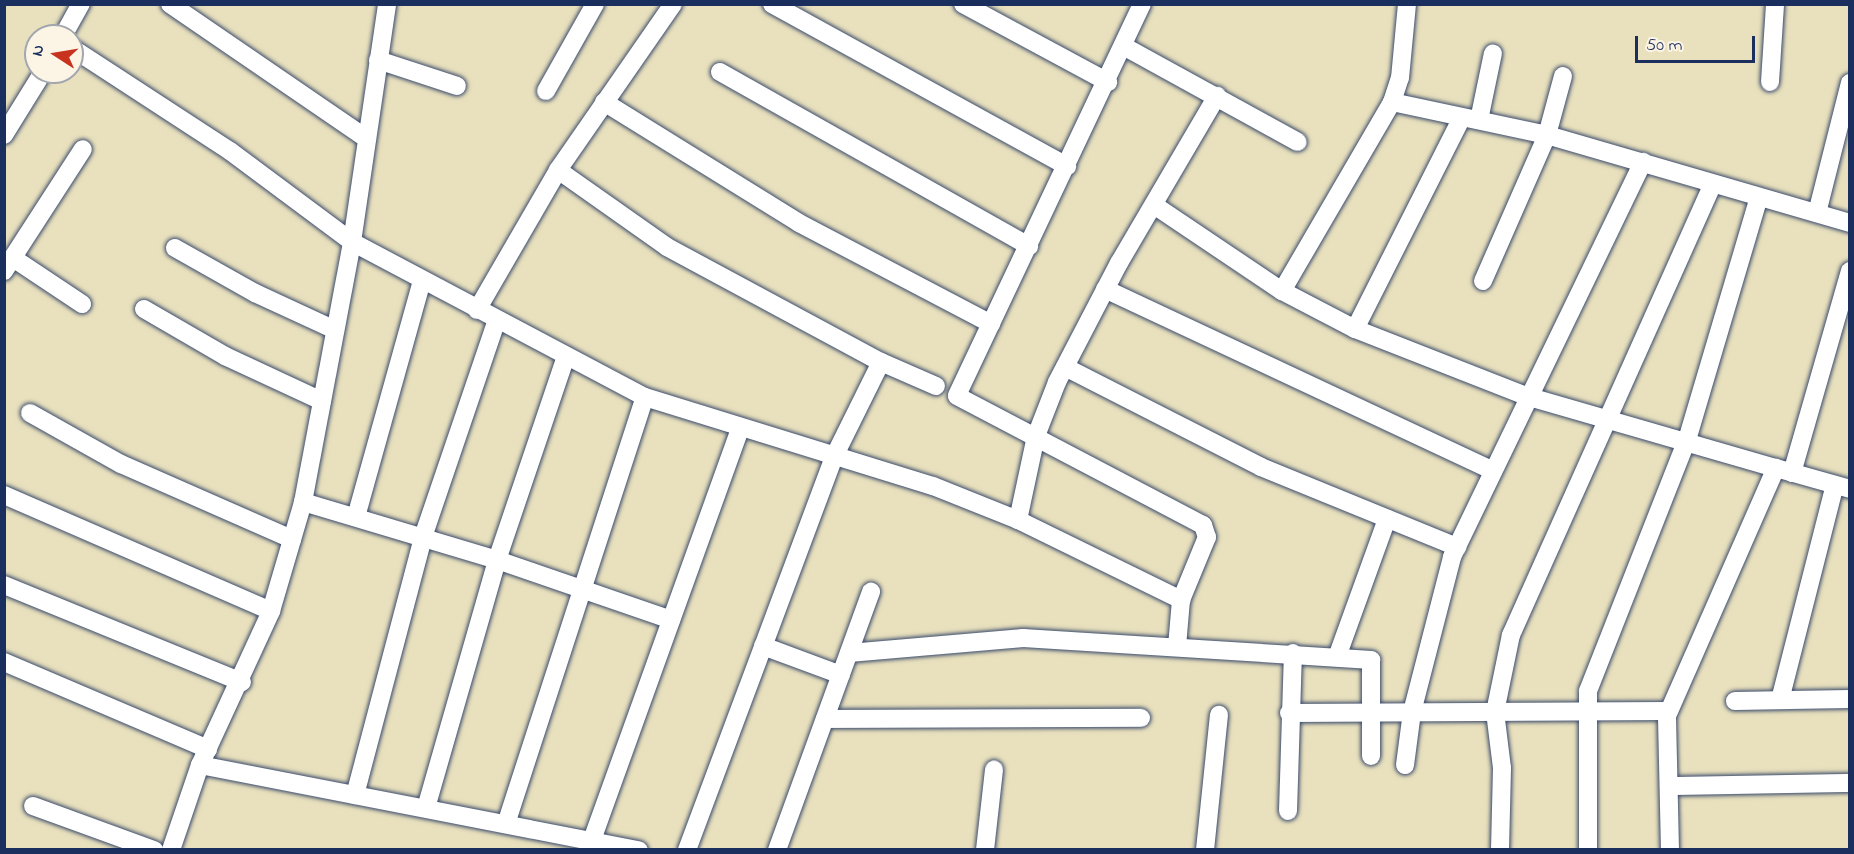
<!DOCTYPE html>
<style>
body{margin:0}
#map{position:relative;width:1854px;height:854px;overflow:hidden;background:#e9e1bd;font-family:"Indie Flower",sans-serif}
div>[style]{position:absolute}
.roads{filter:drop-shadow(0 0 2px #3a4a6c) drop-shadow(0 0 2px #3a4a6c)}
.minor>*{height:18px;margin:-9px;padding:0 9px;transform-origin:9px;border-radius:9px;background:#fff}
span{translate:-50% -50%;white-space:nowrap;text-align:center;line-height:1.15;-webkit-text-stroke:5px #fcf5e5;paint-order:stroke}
.frame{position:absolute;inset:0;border:6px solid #1b2f5e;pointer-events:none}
.north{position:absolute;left:24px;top:24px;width:60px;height:60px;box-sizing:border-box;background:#fcf5e5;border:2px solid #a2a6af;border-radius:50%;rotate:282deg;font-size:16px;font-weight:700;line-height:24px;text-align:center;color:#1b2f5e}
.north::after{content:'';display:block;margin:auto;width:21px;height:27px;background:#c8321e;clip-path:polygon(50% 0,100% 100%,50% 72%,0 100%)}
.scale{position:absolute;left:1635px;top:36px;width:120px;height:27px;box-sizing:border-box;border:3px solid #1b2f5e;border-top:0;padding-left:8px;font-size:18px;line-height:21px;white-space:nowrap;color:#1b2f5e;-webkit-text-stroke:4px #fcf5e5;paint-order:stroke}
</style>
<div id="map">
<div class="roads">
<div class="minor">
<i style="left:170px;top:4px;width:239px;rotate:34.4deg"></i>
<i style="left:772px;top:4px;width:337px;rotate:28.8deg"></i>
<i style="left:963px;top:4px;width:165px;rotate:28.3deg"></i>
<i style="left:1142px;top:4px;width:433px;rotate:115.3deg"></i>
<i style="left:957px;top:396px;width:278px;rotate:27.7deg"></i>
<i style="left:1203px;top:525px;width:13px;rotate:72deg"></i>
<i style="left:1207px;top:537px;width:68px;rotate:112.4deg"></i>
<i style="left:1181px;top:600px;width:47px;rotate:94.9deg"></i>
<i style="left:63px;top:36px;width:37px;rotate:-61deg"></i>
<i style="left:1125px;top:47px;width:197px;rotate:28.8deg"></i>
<i style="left:72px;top:48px;width:189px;rotate:33.1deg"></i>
<i style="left:230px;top:151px;width:152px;rotate:36.7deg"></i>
<i style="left:352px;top:242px;width:331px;rotate:27.9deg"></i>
<i style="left:645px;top:397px;width:301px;rotate:17.2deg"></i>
<i style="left:933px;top:486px;width:92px;rotate:21.8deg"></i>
<i style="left:1018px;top:520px;width:182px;rotate:26.1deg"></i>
<i style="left:378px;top:60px;width:83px;rotate:18.2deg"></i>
<i style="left:720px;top:72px;width:355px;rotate:29.4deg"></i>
<i style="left:1770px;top:82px;width:78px;rotate:-86.3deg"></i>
<i style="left:546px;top:91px;width:100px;rotate:-60.6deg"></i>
<i style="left:604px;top:102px;width:229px;rotate:31.8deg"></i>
<i style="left:799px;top:223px;width:217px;rotate:27.7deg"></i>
<i style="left:1392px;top:102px;width:158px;rotate:12deg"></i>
<i style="left:1547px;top:135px;width:316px;rotate:16.2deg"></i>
<i style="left:1479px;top:120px;width:68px;rotate:-78.2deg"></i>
<i style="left:4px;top:135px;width:74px;rotate:-58.2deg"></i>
<i style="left:558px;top:170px;width:133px;rotate:35.2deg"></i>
<i style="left:667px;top:247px;width:243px;rotate:28.3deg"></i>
<i style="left:881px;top:362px;width:60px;rotate:23.6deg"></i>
<i style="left:1154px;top:205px;width:154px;rotate:33.9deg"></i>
<i style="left:1282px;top:291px;width:82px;rotate:27.5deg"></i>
<i style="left:1355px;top:329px;width:184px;rotate:21.4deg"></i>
<i style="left:1526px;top:396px;width:260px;rotate:16.1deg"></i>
<i style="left:1817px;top:213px;width:134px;rotate:-75.8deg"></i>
<i style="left:175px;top:248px;width:92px;rotate:29.4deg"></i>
<i style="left:255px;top:293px;width:88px;rotate:24.8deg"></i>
<i style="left:13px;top:258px;width:83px;rotate:33.7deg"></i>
<i style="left:4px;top:271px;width:145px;rotate:-57.1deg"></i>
<i style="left:1483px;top:281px;width:159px;rotate:-66.3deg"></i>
<i style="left:1547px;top:135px;width:61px;rotate:-74.8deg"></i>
<i style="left:1105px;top:289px;width:427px;rotate:25.1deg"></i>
<i style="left:1282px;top:291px;width:219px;rotate:-59.8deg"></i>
<i style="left:1392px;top:102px;width:25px;rotate:-72deg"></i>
<i style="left:1400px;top:78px;width:74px;rotate:-84.6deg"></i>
<i style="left:144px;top:309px;width:94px;rotate:30.1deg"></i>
<i style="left:225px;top:356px;width:107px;rotate:24.9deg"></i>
<i style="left:477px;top:310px;width:162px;rotate:-59.9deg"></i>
<i style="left:558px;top:170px;width:202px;rotate:-55.3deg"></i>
<i style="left:1355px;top:329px;width:237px;rotate:-63.2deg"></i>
<i style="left:1065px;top:367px;width:220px;rotate:27deg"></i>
<i style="left:1261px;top:467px;width:212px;rotate:22.2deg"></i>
<i style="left:30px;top:413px;width:104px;rotate:29.3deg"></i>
<i style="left:121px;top:464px;width:187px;rotate:23.7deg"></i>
<i style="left:1792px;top:473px;width:210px;rotate:-74deg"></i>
<i style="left:4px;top:495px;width:291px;rotate:23.5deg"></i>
<i style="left:303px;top:502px;width:202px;rotate:16.6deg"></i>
<i style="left:497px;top:560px;width:184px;rotate:19deg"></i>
<i style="left:356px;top:517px;width:246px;rotate:-74.4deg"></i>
<i style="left:1018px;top:520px;width:86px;rotate:-77.9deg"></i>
<i style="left:1036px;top:436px;width:58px;rotate:-68.7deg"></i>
<i style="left:1057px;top:382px;width:134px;rotate:-62.5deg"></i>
<i style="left:1119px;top:263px;width:194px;rotate:-59.6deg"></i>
<i style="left:4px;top:585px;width:257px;rotate:22.2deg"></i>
<i style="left:763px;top:646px;width:83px;rotate:20.4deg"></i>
<i style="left:849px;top:653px;width:175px;rotate:-4.9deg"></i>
<i style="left:1023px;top:638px;width:349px;rotate:3.6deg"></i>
<i style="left:1371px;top:660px;width:96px;rotate:90deg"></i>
<i style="left:1337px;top:657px;width:147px;rotate:-70.1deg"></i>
<i style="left:4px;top:662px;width:222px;rotate:23.1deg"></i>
<i style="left:1780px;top:700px;width:222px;rotate:-75.7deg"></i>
<i style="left:1735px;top:701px;width:115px;rotate:-1deg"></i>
<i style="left:1289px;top:713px;width:380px;rotate:-0.3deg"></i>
<i style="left:825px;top:719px;width:316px;rotate:-0.2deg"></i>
<i style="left:200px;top:765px;width:447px;rotate:11deg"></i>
<i style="left:1405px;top:765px;width:53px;rotate:-82.5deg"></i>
<i style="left:1412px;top:712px;width:160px;rotate:-75.5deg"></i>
<i style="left:1452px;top:557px;width:439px;rotate:-64.2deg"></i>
<i style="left:1670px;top:786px;width:180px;rotate:-1deg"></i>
<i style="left:355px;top:795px;width:267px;rotate:-75.2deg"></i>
<i style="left:423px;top:537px;width:229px;rotate:-71.2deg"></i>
<i style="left:33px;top:806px;width:129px;rotate:20deg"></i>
<i style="left:426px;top:808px;width:258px;rotate:-74deg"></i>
<i style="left:497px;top:560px;width:215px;rotate:-71.3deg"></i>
<i style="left:1288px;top:811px;width:158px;rotate:-88.2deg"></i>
<i style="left:506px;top:824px;width:449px;rotate:-72deg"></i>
<i style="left:592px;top:840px;width:437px;rotate:-70.2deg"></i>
<i style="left:171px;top:850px;width:90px;rotate:-71.2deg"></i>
<i style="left:200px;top:765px;width:170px;rotate:-65.2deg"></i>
<i style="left:271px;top:611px;width:114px;rotate:-73.6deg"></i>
<i style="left:303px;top:502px;width:265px;rotate:-79.3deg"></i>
<i style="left:352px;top:242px;width:241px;rotate:-81.6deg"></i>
<i style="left:687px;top:850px;width:420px;rotate:-69.5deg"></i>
<i style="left:834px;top:457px;width:106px;rotate:-63.7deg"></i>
<i style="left:777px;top:850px;width:275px;rotate:-70deg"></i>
<i style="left:985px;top:850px;width:81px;rotate:-83.6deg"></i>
<i style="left:1205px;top:850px;width:136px;rotate:-84.1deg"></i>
<i style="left:1500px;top:850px;width:82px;rotate:-88.6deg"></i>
<i style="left:1502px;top:768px;width:56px;rotate:-97.1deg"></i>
<i style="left:1495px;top:712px;width:79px;rotate:-78.3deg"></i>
<i style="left:1511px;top:635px;width:494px;rotate:-65.9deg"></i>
<i style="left:1588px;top:850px;width:159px;rotate:-90deg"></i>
<i style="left:1588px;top:691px;width:270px;rotate:-68.5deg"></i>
<i style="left:1687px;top:440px;width:253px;rotate:-73.5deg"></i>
<i style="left:1670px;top:850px;width:134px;rotate:-91.3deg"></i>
<i style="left:1667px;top:716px;width:271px;rotate:-66.3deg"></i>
<i style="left:1776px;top:468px;width:77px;rotate:15.8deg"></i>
</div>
</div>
<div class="frame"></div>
<div class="north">N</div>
<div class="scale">50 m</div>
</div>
